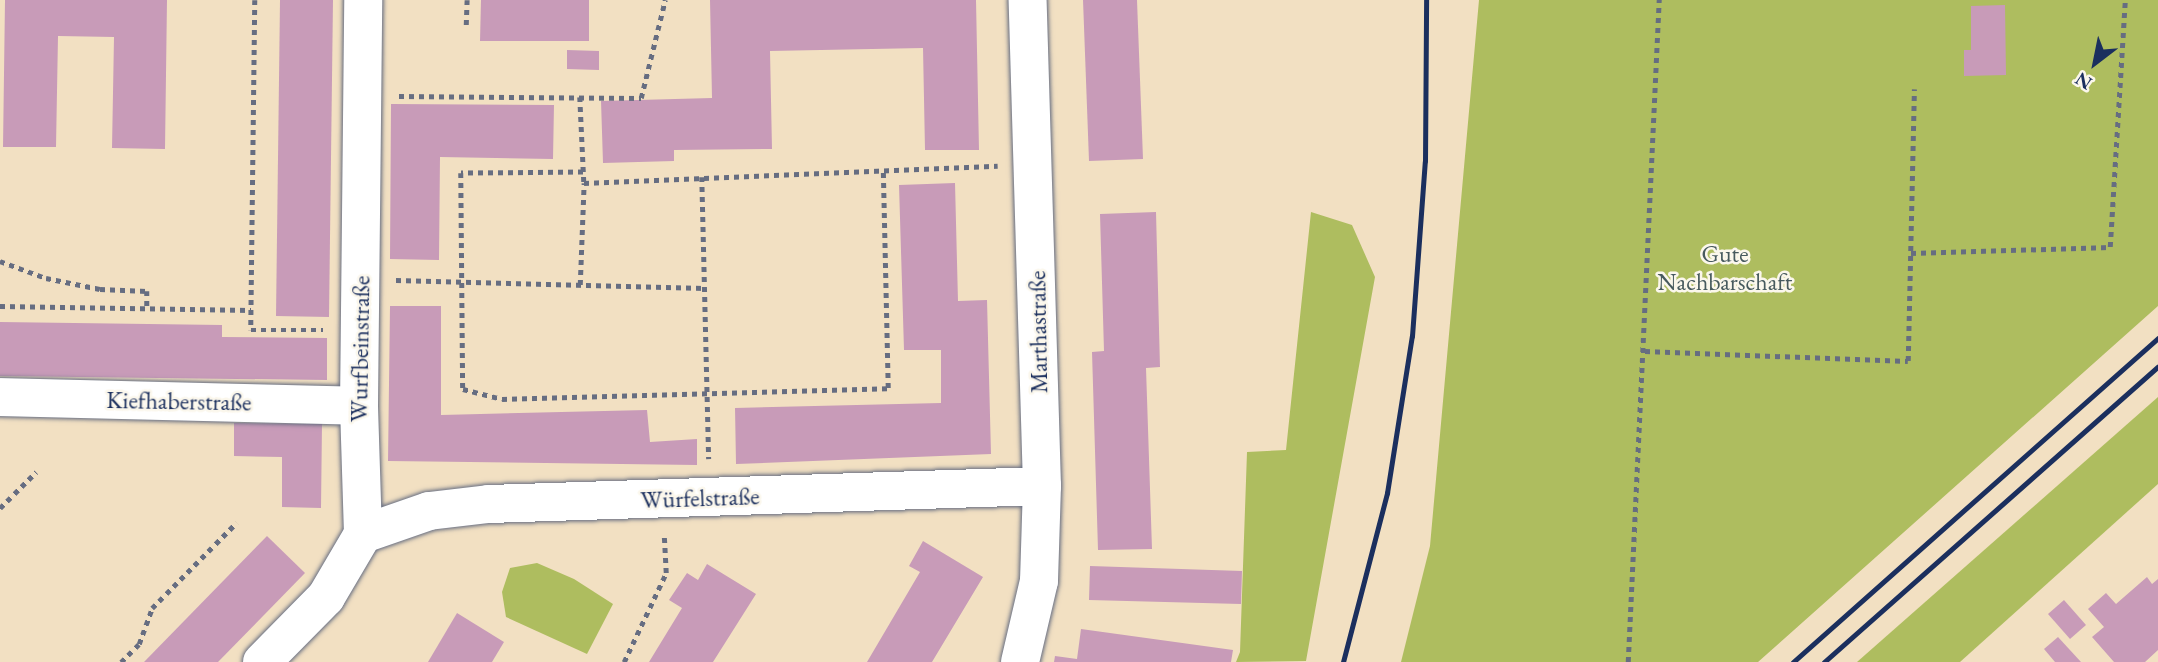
<!DOCTYPE html>
<meta charset="utf-8">
<style>
body{margin:0}
#map{position:relative;width:2158px;height:662px;overflow:hidden;background:#f2e0c2;font-family:"EB Garamond",serif}
div>[style]{position:absolute}
.green>*{inset:0;background:#aebd5f}
.building>*{inset:0;background:#c89bb8}
.path>*{height:4.5px;margin-top:-2.25px;transform-origin:0;background:repeating-linear-gradient(90deg,#666d81 0 5px,transparent 0 10px)}
.roads{filter:drop-shadow(0 0 2px #666d81) drop-shadow(0 0 2px #666d81)}
.minor>*{height:38px;margin:-19px;padding:0 19px;transform-origin:19px;border-radius:19px;background:#fff}
.rail>*{height:5px;margin:-2.5px;padding:0 2.5px;transform-origin:2.5px;border-radius:2.5px;background:#1b2f5e}
span{translate:-50% -50%;white-space:nowrap;text-align:center;line-height:1.15;-webkit-text-stroke:5px #fbf7ec;paint-order:stroke}
.park-label{font-size:24px;color:#475a5e}
.street-label{font-size:24px;color:#1b2f5e}
.north{position:absolute;left:2060px;top:28px;width:70px;height:70px;-webkit-text-stroke:5px #fbf7ec;paint-order:stroke;rotate:212deg;font-size:19px;font-weight:700;line-height:28px;text-align:center;color:#1b2f5e}
.north::after{content:'';display:block;margin:auto;width:24px;height:32px;background:#1b2f5e;clip-path:polygon(50% 0,100% 100%,50% 72%,0 100%)}
</style>
<div id="map">
<div class="green">
<i style="clip-path:polygon(1479px 0,2158px 0,2158px 306px,1758px 662px,1401px 662px,1430px 546px)"></i>
<i style="clip-path:polygon(1311px 212px,1352px 225px,1375px 277px,1306px 661px,1236px 662px,1240px 652px,1247px 452px,1286px 450px)"></i>
<i style="clip-path:polygon(2158px 397px,2158px 484px,1960px 662px,1857px 662px)"></i>
<i style="clip-path:polygon(537px 563px,574px 579px,613px 604px,587px 654px,506px 617px,502px 592px,510px 568px)"></i>
</div>
<div class="building">
<i style="clip-path:polygon(5px 0,167px 0,165px 149px,112px 148px,114px 37px,58px 36px,56px 147px,3px 147px)"></i>
<i style="clip-path:polygon(280px 0,333px 0,329px 317px,276px 316px)"></i>
<i style="clip-path:polygon(481px 0,589px 0,589px 41px,480px 41px)"></i>
<i style="clip-path:polygon(710px 0,976px 0,979px 150px,925px 150px,923px 48px,770px 51px,772px 149px,674px 150px,674px 161px,603px 163px,601px 101px,712px 98px)"></i>
<i style="clip-path:polygon(1083px 0,1137px 0,1143px 159px,1089px 161px)"></i>
<i style="clip-path:polygon(2005px 5px,2006px 75px,1964px 76px,1964px 50px,1971px 50px,1971px 6px)"></i>
<i style="clip-path:polygon(567px 50px,599px 51px,599px 70px,567px 69px)"></i>
<i style="clip-path:polygon(391px 104px,554px 105px,553px 159px,440px 157px,439px 260px,390px 259px)"></i>
<i style="clip-path:polygon(955px 183px,958px 301px,987px 300px,991px 454px,736px 464px,735px 408px,941px 403px,941px 350px,904px 350px,899px 185px)"></i>
<i style="clip-path:polygon(1156px 212px,1160px 367px,1146px 368px,1152px 549px,1098px 550px,1092px 352px,1104px 351px,1100px 214px)"></i>
<i style="clip-path:polygon(390px 306px,441px 306px,441px 415px,647px 410px,650px 442px,697px 439px,697px 465px,388px 461px)"></i>
<i style="clip-path:polygon(0 322px,222px 325px,222px 337px,327px 338px,327px 380px,0 376px)"></i>
<i style="clip-path:polygon(234px 423px,322px 424px,321px 508px,282px 507px,282px 457px,234px 456px)"></i>
<i style="clip-path:polygon(267px 536px,305px 573px,218px 662px,144px 662px)"></i>
<i style="clip-path:polygon(923px 541px,983px 577px,932px 662px,867px 662px,920px 572px,909px 566px)"></i>
<i style="clip-path:polygon(707px 564px,756px 594px,713px 662px,649px 662px,682px 608px,669px 600px,687px 573px,698px 580px)"></i>
<i style="clip-path:polygon(1090px 566px,1242px 571px,1241px 604px,1089px 600px)"></i>
<i style="clip-path:polygon(2147px 577px,2152px 584px,2158px 579px,2158px 650px,2145px 662px,2114px 662px,2092px 637px,2104px 627px,2088px 609px,2106px 593px,2116px 604px)"></i>
<i style="clip-path:polygon(2064px 600px,2086px 625px,2070px 639px,2048px 614px)"></i>
<i style="clip-path:polygon(457px 613px,504px 642px,492px 662px,428px 662px)"></i>
<i style="clip-path:polygon(1081px 629px,1233px 650px,1231px 662px,1054px 662px,1055px 656px,1077px 659px)"></i>
<i style="clip-path:polygon(2058px 637px,2081px 662px,2055px 662px,2044px 649px)"></i>
</div>
<div class="path">
<i style="left:255px;top:0;width:330px;rotate:90.7deg"></i>
<i style="left:251px;top:330px;width:72px"></i>
<i style="left:466px;top:25px;width:25px;rotate:-88deg"></i>
<i style="left:399px;top:96px;width:242px;rotate:0.5deg"></i>
<i style="left:641px;top:98px;width:101px;rotate:-76.2deg"></i>
<i style="left:580px;top:97px;width:86px;rotate:87.3deg"></i>
<i style="left:584px;top:183px;width:414px;rotate:-2.4deg"></i>
<i style="left:583px;top:172px;width:122px;rotate:179.5deg"></i>
<i style="left:461px;top:173px;width:216px;rotate:89.5deg"></i>
<i style="left:463px;top:389px;width:40px;rotate:14.4deg"></i>
<i style="left:502px;top:399px;width:386px;rotate:-1.6deg"></i>
<i style="left:888px;top:388px;width:218px;rotate:-91.3deg"></i>
<i style="left:702px;top:177px;width:282px;rotate:88.6deg"></i>
<i style="left:1911px;top:253px;width:199px;rotate:-1.7deg"></i>
<i style="left:2110px;top:247px;width:247px;rotate:-86.5deg"></i>
<i style="left:0;top:261px;width:49px;rotate:20.3deg"></i>
<i style="left:46px;top:278px;width:55px;rotate:11.5deg"></i>
<i style="left:100px;top:289px;width:47px;rotate:2.4deg"></i>
<i style="left:147px;top:291px;width:17px;rotate:90deg"></i>
<i style="left:396px;top:280px;width:309px;rotate:1.5deg"></i>
<i style="left:580px;top:285px;width:102px;rotate:-87.8deg"></i>
<i style="left:0;top:306px;width:251px;rotate:0.9deg"></i>
<i style="left:1645px;top:351px;width:263px;rotate:2.2deg"></i>
<i style="left:1908px;top:361px;width:272px;rotate:-88.7deg"></i>
<i style="left:0;top:508px;width:51px;rotate:-45deg"></i>
<i style="left:121px;top:662px;width:25px;rotate:-45deg"></i>
<i style="left:139px;top:644px;width:38px;rotate:-70deg"></i>
<i style="left:152px;top:608px;width:120px;rotate:-45.3deg"></i>
<i style="left:624px;top:662px;width:98px;rotate:-64.7deg"></i>
<i style="left:666px;top:573px;width:37px;rotate:-93deg"></i>
<i style="left:1628px;top:662px;width:663px;rotate:-87.32deg"></i>
</div>
<div class="roads">
<div class="minor">
<i style="left:0;top:397px;width:359px;rotate:1.4deg"></i>
<i style="left:363px;top:534px;width:70px;rotate:-19.2deg"></i>
<i style="left:429px;top:511px;width:60px;rotate:-6.7deg"></i>
<i style="left:489px;top:504px;width:553px;rotate:-1.86deg"></i>
<i style="left:262px;top:662px;width:91px;rotate:-45.4deg"></i>
<i style="left:326px;top:597px;width:73px;rotate:-59.6deg"></i>
<i style="left:363px;top:534px;width:128px;rotate:-91.8deg"></i>
<i style="left:359px;top:406px;width:406px;rotate:-89.4deg"></i>
<i style="left:1020px;top:662px;width:83px;rotate:-76.8deg"></i>
<i style="left:1039px;top:581px;width:95px;rotate:-88.2deg"></i>
<i style="left:1042px;top:486px;width:486px;rotate:-91.7deg"></i>
</div>
</div>
<div class="rail">
<i style="left:1343px;top:662px;width:175px;rotate:-75.4deg"></i>
<i style="left:1387px;top:493px;width:159px;rotate:-81deg"></i>
<i style="left:1412px;top:336px;width:175px;rotate:-85.8deg"></i>
<i style="left:1425px;top:161px;width:161px;rotate:-89.6deg"></i>
<i style="left:1793px;top:662px;width:488px;rotate:-41.6deg"></i>
<i style="left:1824px;top:662px;width:446px;rotate:-41.5deg"></i>
</div>
<div class="park-label">
<span style="left:1725px;top:268px">Gute<br>Nachbarschaft</span>
</div>
<div class="street-label">
<span style="left:1038px;top:332px;rotate:-91deg">Marthastraße</span>
<span style="left:360px;top:349px;rotate:-89deg">Wurfbeinstraße</span>
<span style="left:179px;top:401px;rotate:1deg">Kiefhaberstraße</span>
<span style="left:700px;top:498px;rotate:-2deg">Würfelstraße</span>
</div>
<div class="north">N</div>
</div>
